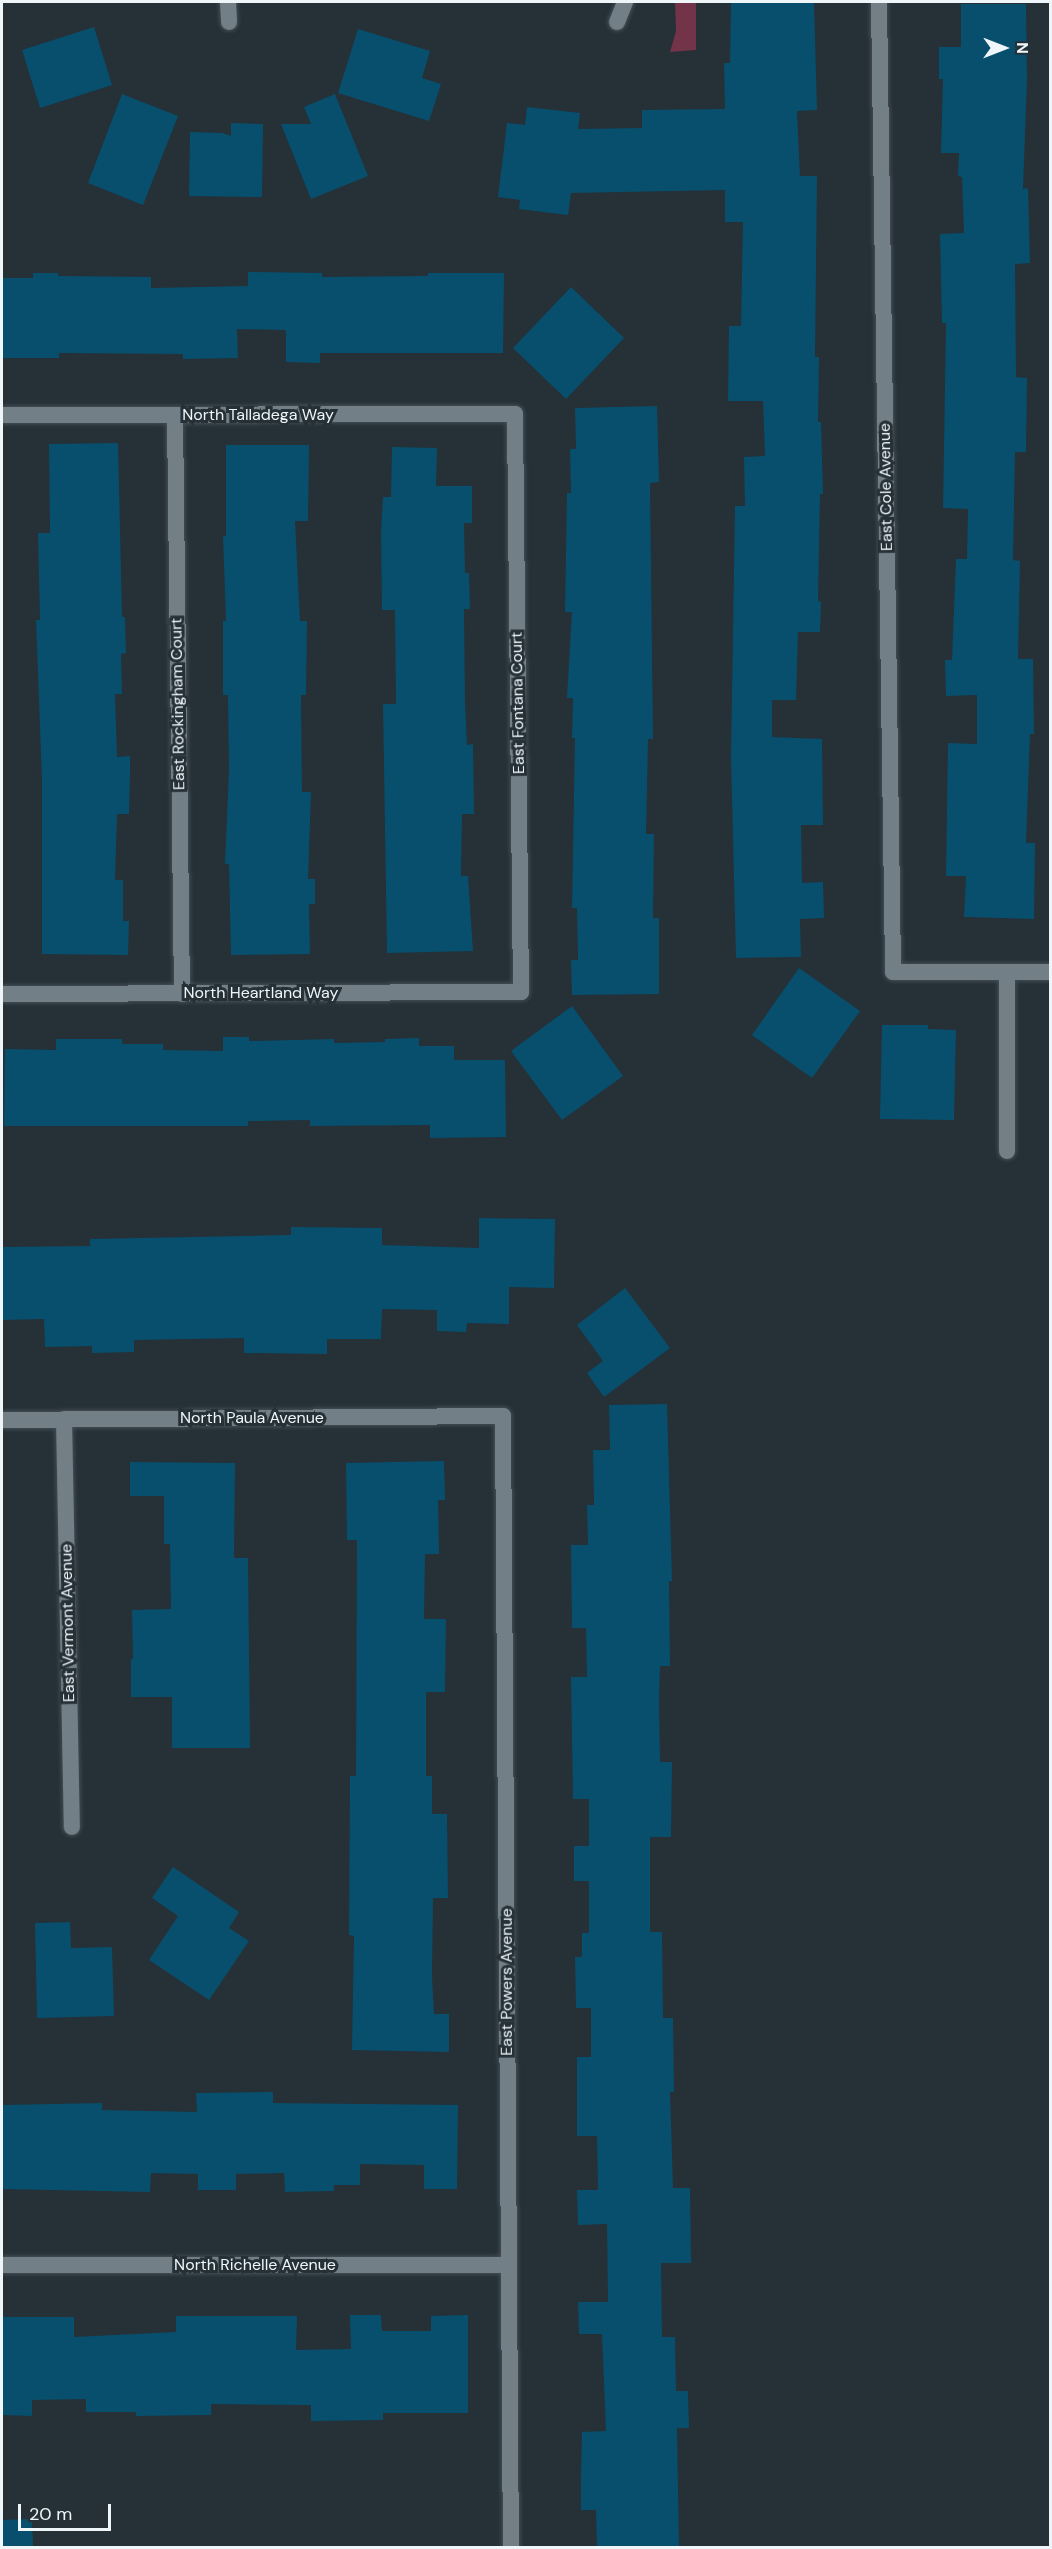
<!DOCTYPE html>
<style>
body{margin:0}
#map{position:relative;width:1052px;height:2549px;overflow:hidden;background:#253037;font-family:"DM Sans",sans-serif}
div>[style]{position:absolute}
.green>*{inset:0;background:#733349}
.building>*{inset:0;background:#084f6d}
.roads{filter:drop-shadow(0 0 2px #444d53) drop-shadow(0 0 2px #444d53)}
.minor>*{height:16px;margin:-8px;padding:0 8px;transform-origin:8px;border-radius:8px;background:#737f87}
span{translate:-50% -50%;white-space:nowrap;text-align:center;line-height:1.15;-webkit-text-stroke:6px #253037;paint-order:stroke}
.street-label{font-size:16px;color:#eef6fa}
.frame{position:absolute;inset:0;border:3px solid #eef6fa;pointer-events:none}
.north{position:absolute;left:974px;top:18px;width:60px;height:60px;-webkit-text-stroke:4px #253037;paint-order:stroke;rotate:90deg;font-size:16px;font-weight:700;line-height:24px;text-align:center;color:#eef6fa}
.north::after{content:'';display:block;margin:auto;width:21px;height:27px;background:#eef6fa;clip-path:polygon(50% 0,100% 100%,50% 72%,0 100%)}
.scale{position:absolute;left:18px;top:2504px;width:93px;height:27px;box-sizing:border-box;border:3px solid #eef6fa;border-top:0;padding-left:8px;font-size:18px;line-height:21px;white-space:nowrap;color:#eef6fa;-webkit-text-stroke:4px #253037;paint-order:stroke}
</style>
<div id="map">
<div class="green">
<i style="clip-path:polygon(675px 2px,696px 2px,696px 50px,670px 52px,676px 31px)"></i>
</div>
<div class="building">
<i style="clip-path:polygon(731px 2px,814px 2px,817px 110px,797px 111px,800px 176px,817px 176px,815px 357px,819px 357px,818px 422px,821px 422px,823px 494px,820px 494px,818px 601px,821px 602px,820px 632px,798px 632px,796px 700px,772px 700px,772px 737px,822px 739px,823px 825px,801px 825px,802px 883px,823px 882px,824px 918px,800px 919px,801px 957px,736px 958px,731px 758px,735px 506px,745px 506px,744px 457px,765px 456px,763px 401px,728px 401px,729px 326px,741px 326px,743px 222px,725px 222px,725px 190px,571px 193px,568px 215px,519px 209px,520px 200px,498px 197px,507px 123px,525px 125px,527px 107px,580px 113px,578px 129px,642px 128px,642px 110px,725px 109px,724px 63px,730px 63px)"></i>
<i style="clip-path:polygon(961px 4px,1026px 4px,1027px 79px,1023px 189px,1028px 188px,1030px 263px,1015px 264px,1016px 377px,1027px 378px,1026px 452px,1015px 452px,1013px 560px,1020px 561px,1018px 659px,1033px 659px,1034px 734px,1030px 734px,1026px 843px,1035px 843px,1034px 919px,964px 917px,966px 876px,946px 876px,948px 743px,977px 744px,977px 695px,946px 696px,945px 660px,952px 660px,956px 559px,967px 559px,968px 509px,943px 508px,946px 323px,942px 323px,940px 234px,964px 233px,962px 177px,958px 176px,959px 153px,941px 153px,943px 79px,939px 79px,939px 47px,961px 47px)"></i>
<i style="clip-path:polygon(94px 27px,112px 85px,40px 108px,22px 50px)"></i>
<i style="clip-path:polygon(358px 29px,430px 51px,422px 78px,441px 84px,429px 121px,338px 93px)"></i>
<i style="clip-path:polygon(122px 94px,178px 116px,143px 205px,88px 183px)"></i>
<i style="clip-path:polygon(335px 94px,368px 176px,311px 199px,281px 124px,311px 124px,304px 107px)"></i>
<i style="clip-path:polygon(231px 123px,263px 124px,262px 197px,189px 196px,190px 132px,222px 133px,231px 136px)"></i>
<i style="clip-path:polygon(248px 272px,322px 273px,322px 277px,428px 276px,428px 273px,504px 273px,503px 353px,320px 353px,320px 363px,286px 362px,286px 330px,237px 329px,238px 358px,183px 359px,183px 354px,59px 353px,59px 358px,2px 358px,2px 278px,33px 278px,33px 273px,58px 273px,58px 276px,151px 277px,151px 288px,248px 286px)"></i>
<i style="clip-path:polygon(571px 287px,624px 338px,566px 399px,513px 348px)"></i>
<i style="clip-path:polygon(657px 406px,659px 482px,650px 483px,653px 739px,648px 739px,646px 834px,654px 834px,653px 918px,659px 918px,659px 994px,572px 995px,571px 960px,578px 960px,577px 908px,572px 908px,575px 738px,572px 738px,573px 698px,567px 698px,572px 612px,565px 612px,567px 493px,571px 493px,570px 449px,576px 449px,575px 408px)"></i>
<i style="clip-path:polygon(118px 443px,122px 617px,125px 617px,126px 653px,121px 654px,122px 694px,115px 694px,117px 757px,130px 756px,130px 772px,129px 814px,117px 814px,115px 880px,123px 880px,123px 921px,129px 921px,128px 955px,42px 954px,42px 780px,36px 620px,40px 620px,38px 533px,50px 533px,49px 444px)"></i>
<i style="clip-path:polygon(226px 445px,309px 445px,308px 521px,295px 521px,300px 621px,307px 621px,306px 695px,301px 695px,302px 792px,311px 792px,308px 879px,315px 879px,315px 904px,309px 904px,310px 954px,231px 955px,229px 864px,225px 864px,229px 769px,228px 695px,223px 695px,223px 621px,226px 621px,223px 536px,226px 536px)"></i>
<i style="clip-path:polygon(392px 447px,437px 448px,436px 486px,472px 486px,472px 523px,464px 523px,465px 573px,469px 573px,470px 609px,464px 609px,465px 703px,467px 745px,473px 744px,474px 814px,462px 814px,461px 876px,468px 876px,473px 951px,387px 953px,383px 704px,396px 704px,395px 610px,382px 610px,381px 534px,383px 497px,391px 497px)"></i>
<i style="clip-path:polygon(799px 968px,860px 1011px,812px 1078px,752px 1035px)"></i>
<i style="clip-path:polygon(572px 1006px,623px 1076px,562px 1120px,511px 1051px)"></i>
<i style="clip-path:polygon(882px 1025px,928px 1025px,928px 1029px,956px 1030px,954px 1120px,880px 1119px)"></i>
<i style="clip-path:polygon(223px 1037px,249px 1037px,249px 1041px,334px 1039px,334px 1043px,385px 1042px,385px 1039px,419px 1038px,419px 1046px,454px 1046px,454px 1060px,505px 1060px,506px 1137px,430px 1138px,430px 1125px,310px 1126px,310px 1120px,248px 1121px,248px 1126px,4px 1126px,5px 1049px,56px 1050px,56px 1039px,122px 1039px,122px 1044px,163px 1044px,163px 1050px,223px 1051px)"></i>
<i style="clip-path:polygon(479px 1218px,555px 1219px,554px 1288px,509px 1287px,509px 1324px,467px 1323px,466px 1332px,437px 1331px,437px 1310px,382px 1309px,381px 1339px,327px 1339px,327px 1354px,244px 1353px,244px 1338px,134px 1340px,134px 1352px,92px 1353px,92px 1346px,45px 1347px,44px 1319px,2px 1320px,2px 1247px,90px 1246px,90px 1239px,291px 1235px,291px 1227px,382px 1228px,382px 1245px,479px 1248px)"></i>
<i style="clip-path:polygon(625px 1288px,670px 1348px,604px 1397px,587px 1373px,603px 1361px,577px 1325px)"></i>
<i style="clip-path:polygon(667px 1404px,672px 1581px,669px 1581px,670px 1666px,660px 1666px,659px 1703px,660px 1762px,672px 1762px,671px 1837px,650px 1837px,650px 1932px,662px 1932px,663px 2018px,673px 2018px,674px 2092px,670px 2092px,673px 2188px,690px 2188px,691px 2263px,661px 2263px,662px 2337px,675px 2337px,676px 2391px,688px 2391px,689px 2428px,677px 2428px,679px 2547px,597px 2547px,596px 2510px,581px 2510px,581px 2474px,582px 2432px,606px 2431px,602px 2334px,579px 2334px,578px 2302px,608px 2302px,607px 2224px,578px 2225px,577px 2190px,598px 2190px,597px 2136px,577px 2136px,577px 2057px,591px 2057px,591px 2008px,576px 2008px,575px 1957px,582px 1957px,582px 1933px,589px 1933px,589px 1881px,574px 1881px,574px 1846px,589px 1846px,589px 1799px,573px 1799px,571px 1677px,587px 1677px,586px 1628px,572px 1628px,571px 1545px,588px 1545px,587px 1505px,594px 1505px,593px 1450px,610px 1450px,609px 1405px)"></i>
<i style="clip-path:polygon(444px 1461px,445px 1500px,438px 1500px,439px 1554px,425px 1554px,424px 1619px,446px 1619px,445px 1692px,426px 1692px,426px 1776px,432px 1776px,432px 1814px,447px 1814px,448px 1898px,433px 1898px,432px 1976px,434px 2014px,449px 2014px,449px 2052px,352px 2050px,354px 1936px,349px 1935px,350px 1776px,356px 1776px,357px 1540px,347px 1540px,346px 1463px)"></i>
<i style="clip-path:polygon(130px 1462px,235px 1463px,234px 1558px,248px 1558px,250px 1748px,172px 1748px,172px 1697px,131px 1697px,131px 1659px,133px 1659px,132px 1610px,171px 1609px,170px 1544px,164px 1544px,164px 1496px,130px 1496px)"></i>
<i style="clip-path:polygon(173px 1867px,239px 1912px,229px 1928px,249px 1941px,209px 2000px,149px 1960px,178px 1916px,152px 1898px)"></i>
<i style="clip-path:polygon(70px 1922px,71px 1948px,112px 1947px,114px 2016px,37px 2018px,35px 1923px)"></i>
<i style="clip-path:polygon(273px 2092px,273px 2103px,458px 2105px,457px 2189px,424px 2189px,424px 2165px,360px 2164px,360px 2185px,334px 2185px,334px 2191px,285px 2192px,284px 2173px,236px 2174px,236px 2190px,198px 2190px,198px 2174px,151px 2173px,150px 2192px,2px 2189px,2px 2105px,102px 2103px,102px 2110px,197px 2112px,196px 2093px)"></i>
<i style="clip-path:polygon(350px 2315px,381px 2315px,382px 2331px,431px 2331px,431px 2316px,468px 2315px,468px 2413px,383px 2413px,383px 2420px,311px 2421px,311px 2405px,211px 2404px,211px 2415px,136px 2416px,136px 2412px,86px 2412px,86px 2399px,32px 2400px,32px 2416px,2px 2415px,2px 2317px,74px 2317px,74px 2337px,176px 2332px,176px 2316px,297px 2316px,296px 2350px,351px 2349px)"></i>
<i style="clip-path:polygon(32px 2519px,33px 2547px,2px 2547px,2px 2520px)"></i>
</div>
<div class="roads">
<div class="minor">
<i style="left:228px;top:2px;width:20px;rotate:87deg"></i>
<i style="left:879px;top:2px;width:970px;rotate:89.17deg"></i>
<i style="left:893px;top:972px;width:157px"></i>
<i style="left:617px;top:22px;width:22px;rotate:-68deg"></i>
<i style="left:2px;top:415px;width:513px;rotate:-0.11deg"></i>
<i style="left:515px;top:414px;width:578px;rotate:89.41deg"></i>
<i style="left:521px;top:992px;width:519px;rotate:179.78deg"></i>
<i style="left:175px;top:415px;width:579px;rotate:89.31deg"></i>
<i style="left:1007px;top:972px;width:179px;rotate:90deg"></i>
<i style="left:64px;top:1419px;width:408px;rotate:88.9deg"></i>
<i style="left:2px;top:1420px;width:501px;rotate:-0.46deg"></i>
<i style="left:503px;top:1416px;width:1132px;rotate:89.6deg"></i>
<i style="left:2px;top:2265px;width:507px"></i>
</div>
</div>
<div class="street-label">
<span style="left:258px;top:415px">North Talladega Way</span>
<span style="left:886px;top:487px;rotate:-91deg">East Cole Avenue</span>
<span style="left:518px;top:703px;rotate:-91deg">East Fontana Court</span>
<span style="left:178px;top:704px;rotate:-91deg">East Rockingham Court</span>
<span style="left:261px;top:993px">North Heartland Way</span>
<span style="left:252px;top:1418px">North Paula Avenue</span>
<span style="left:68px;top:1623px;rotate:-91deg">East Vermont Avenue</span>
<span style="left:507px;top:1982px;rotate:-90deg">East Powers Avenue</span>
<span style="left:255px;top:2265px">North Richelle Avenue</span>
</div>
<div class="frame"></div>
<div class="north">N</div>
<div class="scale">20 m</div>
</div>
